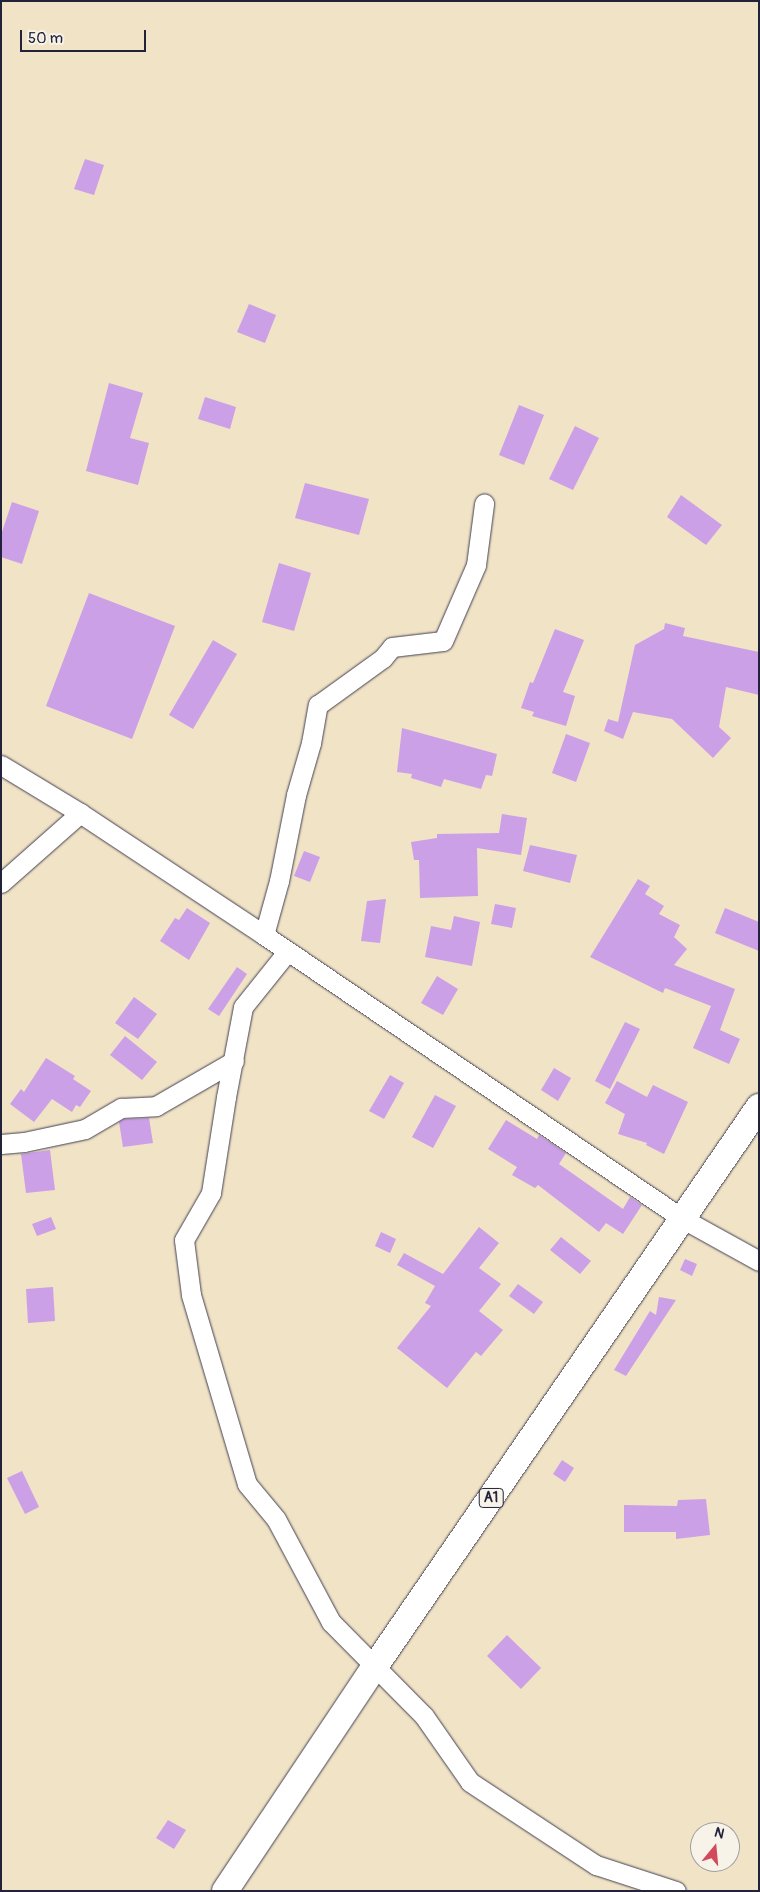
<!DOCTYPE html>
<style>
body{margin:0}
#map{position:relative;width:760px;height:1892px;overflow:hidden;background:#f1e3c6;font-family:Pangolin,sans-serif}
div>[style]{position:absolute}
.building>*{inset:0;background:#cba0e7}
.roads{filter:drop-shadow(0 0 1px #413f50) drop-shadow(0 0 1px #413f50)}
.minor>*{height:19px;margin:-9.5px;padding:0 9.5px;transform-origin:9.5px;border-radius:9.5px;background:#fff}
.highway>*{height:26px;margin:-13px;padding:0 13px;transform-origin:13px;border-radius:13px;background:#fff}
span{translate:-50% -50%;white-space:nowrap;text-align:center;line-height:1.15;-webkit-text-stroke:4.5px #f7f3e8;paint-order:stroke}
.shield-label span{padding:1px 4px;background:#f7f3e8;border:1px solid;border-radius:4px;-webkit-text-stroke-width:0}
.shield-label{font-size:14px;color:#22223b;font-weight:700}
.frame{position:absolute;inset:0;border:2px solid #22223b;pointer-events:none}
.north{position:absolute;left:690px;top:1822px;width:50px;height:50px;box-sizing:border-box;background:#f7f3e8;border:1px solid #a29fa3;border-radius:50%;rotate:17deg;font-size:14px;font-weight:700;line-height:20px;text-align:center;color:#22223b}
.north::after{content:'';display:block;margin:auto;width:18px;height:22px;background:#d1495b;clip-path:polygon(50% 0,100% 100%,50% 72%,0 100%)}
.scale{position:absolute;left:20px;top:30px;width:126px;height:22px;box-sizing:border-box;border:2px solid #22223b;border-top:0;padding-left:6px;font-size:15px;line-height:18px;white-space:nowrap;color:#22223b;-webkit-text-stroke:4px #f7f3e8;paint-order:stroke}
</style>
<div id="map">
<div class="building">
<i style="clip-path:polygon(85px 159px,104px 165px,94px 195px,74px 189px)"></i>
<i style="clip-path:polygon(249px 304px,276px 315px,265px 343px,237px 332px)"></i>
<i style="clip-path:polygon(109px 383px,143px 393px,130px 438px,149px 443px,138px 485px,86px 471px)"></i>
<i style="clip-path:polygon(205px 397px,236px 407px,230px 429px,198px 419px)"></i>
<i style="clip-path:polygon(519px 405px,544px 415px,524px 465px,499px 455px)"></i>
<i style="clip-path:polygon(575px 426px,599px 438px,573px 490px,549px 479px)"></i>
<i style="clip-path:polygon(305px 483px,369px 499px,359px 535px,295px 518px)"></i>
<i style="clip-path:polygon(681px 495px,722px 525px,706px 545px,667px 517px)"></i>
<i style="clip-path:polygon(12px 502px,39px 511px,22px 564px,1px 557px,1px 535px)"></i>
<i style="clip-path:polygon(279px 563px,311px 573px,294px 631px,262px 622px)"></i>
<i style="clip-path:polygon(89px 593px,175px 626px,132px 739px,46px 706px)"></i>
<i style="clip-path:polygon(665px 623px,685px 628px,683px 636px,759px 652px,759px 695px,726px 687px,719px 727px,731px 738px,713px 758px,672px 719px,633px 712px,623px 739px,604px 731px,608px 719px,618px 722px,635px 645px,664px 629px)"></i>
<i style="clip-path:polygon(555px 629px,584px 640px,563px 692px,575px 696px,566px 726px,532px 716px,534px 712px,521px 708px,530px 682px,533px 683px)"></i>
<i style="clip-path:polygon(213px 640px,237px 654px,193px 729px,169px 715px)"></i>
<i style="clip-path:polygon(402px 728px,497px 754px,492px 776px,486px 775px,481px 789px,444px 779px,441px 787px,411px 778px,412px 774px,397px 772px)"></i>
<i style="clip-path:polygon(566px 734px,590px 743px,576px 782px,552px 773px)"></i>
<i style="clip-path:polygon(502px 814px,527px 818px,521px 855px,477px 848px,478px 896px,420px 898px,419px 860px,414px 860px,411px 842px,437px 838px,437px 834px,499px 833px)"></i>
<i style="clip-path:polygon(530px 845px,577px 855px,570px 883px,523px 871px)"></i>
<i style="clip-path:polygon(304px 851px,320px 857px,310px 882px,294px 876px)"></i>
<i style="clip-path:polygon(638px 879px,650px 886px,645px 894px,664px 906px,659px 914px,680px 925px,674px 937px,687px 949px,674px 965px,735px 989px,720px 1030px,740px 1039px,729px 1064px,693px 1048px,711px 1006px,665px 988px,663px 993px,590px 957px)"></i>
<i style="clip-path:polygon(386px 899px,380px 943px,361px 941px,367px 901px)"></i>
<i style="clip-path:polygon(495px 904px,516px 908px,512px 928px,491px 924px)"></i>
<i style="clip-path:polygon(187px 908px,210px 923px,189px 960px,160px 941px,175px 918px,179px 920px)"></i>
<i style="clip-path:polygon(725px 908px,759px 922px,759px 951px,715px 933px)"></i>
<i style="clip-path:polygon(454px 916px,480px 922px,472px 966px,425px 957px,431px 926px,451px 930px)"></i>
<i style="clip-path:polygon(237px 967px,247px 974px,219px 1016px,208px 1009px)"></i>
<i style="clip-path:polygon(437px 976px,458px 989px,443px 1015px,421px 1003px)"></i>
<i style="clip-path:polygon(134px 997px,157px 1014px,138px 1039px,115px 1023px)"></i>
<i style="clip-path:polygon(625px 1022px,640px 1029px,610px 1089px,595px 1081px)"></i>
<i style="clip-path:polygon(125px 1036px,157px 1062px,142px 1080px,110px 1055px)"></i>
<i style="clip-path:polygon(46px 1058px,75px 1076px,73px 1079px,91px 1091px,80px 1107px,76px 1105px,72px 1112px,52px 1099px,34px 1122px,10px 1104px,21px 1089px,24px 1092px)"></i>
<i style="clip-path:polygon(554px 1068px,571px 1078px,558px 1101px,541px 1090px)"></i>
<i style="clip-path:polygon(390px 1075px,404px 1083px,384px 1119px,369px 1111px)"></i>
<i style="clip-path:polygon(617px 1081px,647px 1097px,653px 1085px,688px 1102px,664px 1154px,646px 1145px,647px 1143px,618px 1134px,625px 1114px,605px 1103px)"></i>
<i style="clip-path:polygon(435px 1095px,456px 1106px,433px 1148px,412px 1137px)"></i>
<i style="clip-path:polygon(149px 1118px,153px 1143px,123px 1147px,119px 1122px,124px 1119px)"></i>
<i style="clip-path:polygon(506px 1120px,537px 1139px,539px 1135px,566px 1153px,559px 1164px,623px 1209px,630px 1197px,642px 1205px,623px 1234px,606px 1223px,599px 1232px,538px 1185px,535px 1188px,512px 1175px,517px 1167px,488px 1149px)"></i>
<i style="clip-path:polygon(50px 1150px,55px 1190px,26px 1193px,21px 1154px)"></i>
<i style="clip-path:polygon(51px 1217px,56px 1229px,37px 1236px,32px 1224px)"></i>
<i style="clip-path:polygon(479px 1227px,499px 1243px,479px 1268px,501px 1284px,479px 1311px,503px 1330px,481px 1356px,476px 1352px,447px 1388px,397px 1348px,431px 1306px,425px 1303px,435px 1286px,397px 1265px,404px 1253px,443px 1274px)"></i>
<i style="clip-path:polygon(381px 1232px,396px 1239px,390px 1253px,375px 1246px)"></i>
<i style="clip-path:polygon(561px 1237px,591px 1261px,580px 1274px,550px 1250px)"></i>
<i style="clip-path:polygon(685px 1259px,697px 1264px,692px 1276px,680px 1270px)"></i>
<i style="clip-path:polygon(518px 1284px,543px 1302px,534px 1314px,509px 1296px)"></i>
<i style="clip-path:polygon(53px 1287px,55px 1321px,28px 1323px,26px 1289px)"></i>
<i style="clip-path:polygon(659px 1297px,676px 1300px,626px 1376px,614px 1370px,650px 1311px,656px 1315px)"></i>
<i style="clip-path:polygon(562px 1460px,574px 1468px,565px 1482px,553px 1474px)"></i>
<i style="clip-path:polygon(22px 1471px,39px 1507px,25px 1514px,7px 1478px)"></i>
<i style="clip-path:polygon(706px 1499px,710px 1535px,676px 1539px,676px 1532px,624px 1532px,624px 1505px,677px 1506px,678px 1500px)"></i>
<i style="clip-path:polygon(507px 1635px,541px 1668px,521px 1689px,487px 1656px)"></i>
<i style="clip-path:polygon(168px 1820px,186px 1830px,174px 1849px,156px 1838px)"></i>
</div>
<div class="roads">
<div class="minor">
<i style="left:1px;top:765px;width:92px;rotate:31.3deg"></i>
<i style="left:80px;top:813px;width:221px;rotate:33.5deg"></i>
<i style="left:264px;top:935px;width:506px;rotate:34.13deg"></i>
<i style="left:683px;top:1219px;width:87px;rotate:28.9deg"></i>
<i style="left:1px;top:883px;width:106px;rotate:-41.5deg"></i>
<i style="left:264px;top:935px;width:56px;rotate:-74.5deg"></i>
<i style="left:279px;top:881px;width:88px;rotate:-78.8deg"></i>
<i style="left:296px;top:795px;width:54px;rotate:-73.9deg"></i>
<i style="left:311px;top:743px;width:39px;rotate:-80deg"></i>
<i style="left:318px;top:705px;width:80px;rotate:-35.9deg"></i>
<i style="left:383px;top:658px;width:14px;rotate:-51deg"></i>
<i style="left:392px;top:647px;width:51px;rotate:-6.7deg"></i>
<i style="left:443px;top:641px;width:83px;rotate:-66.5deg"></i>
<i style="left:476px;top:565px;width:62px;rotate:-82.5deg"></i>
<i style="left:287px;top:952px;width:70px;rotate:128.7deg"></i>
<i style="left:243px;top:1007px;width:92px;rotate:100.7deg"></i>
<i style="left:226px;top:1097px;width:97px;rotate:98.9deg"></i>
<i style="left:211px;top:1193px;width:54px;rotate:119.9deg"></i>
<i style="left:184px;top:1240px;width:55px;rotate:82.7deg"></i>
<i style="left:191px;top:1295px;width:197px;rotate:73.5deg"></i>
<i style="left:247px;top:1484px;width:45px;rotate:50.4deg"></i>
<i style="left:276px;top:1519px;width:117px;rotate:61.9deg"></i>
<i style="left:331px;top:1622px;width:132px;rotate:45.3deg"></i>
<i style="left:424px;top:1716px;width:80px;rotate:55.1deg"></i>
<i style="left:470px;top:1782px;width:151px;rotate:33.4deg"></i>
<i style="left:596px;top:1865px;width:84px;rotate:18deg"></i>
<i style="left:1px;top:1144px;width:23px;rotate:-5deg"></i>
<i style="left:24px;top:1142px;width:62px;rotate:-12deg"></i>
<i style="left:85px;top:1129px;width:42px;rotate:-30.3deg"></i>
<i style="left:121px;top:1108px;width:35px;rotate:-3deg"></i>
<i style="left:156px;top:1106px;width:90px;rotate:-30deg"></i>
</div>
<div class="highway">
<i style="left:225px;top:1891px;width:272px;rotate:-56.3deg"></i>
<i style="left:376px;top:1665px;width:677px;rotate:-55.54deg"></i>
</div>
</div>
<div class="shield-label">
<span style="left:491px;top:1498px">A1</span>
</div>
<div class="frame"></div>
<div class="north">N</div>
<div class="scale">50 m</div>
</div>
